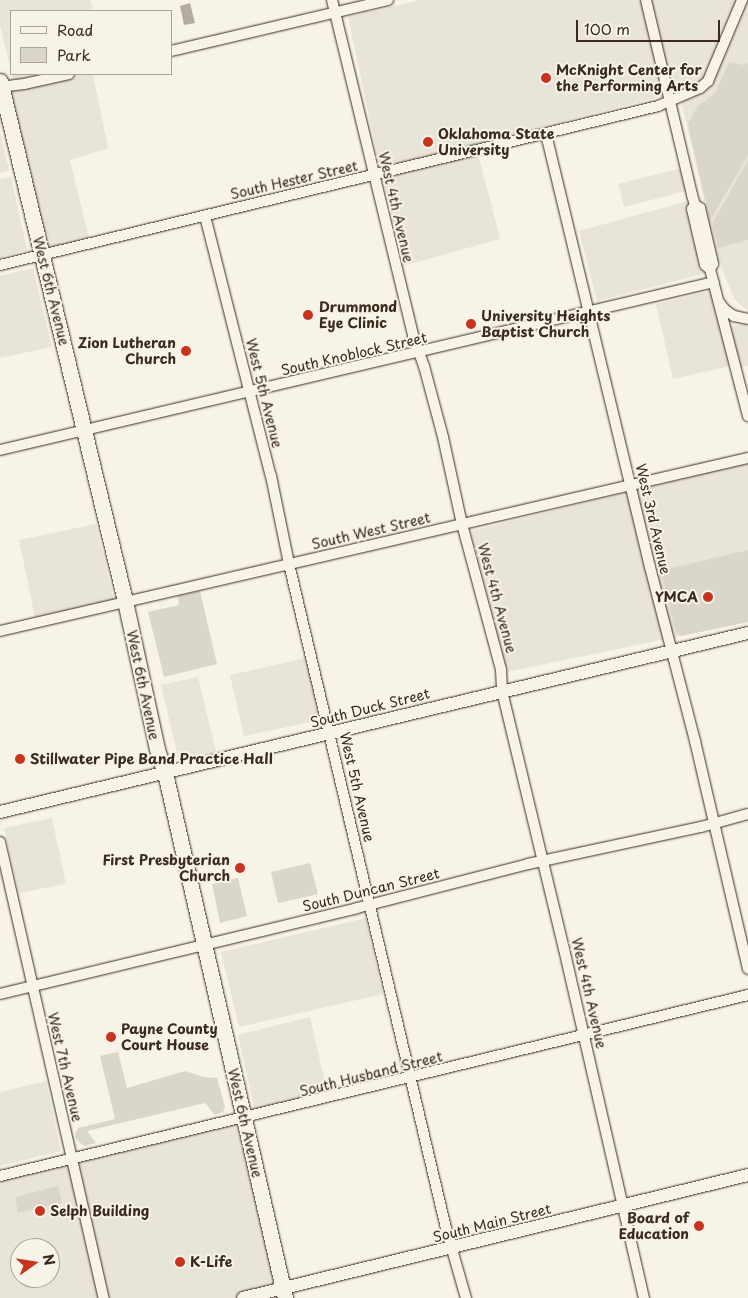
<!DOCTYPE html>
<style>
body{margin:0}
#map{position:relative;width:748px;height:1298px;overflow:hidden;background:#f7f3e8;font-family:"Playpen Sans",sans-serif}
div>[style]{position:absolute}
.built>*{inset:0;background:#e9e4d9}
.green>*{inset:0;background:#dbd6cb}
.water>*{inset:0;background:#b4aca0}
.roads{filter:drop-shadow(0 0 1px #3b2a1e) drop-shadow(0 0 1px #3b2a1e)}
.minor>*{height:10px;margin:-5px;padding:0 5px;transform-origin:5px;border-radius:5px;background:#f7f3e8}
.major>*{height:12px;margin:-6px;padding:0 6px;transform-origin:6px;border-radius:6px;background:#f7f3e8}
.highway>*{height:15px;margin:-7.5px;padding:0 7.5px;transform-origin:7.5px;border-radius:7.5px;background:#f7f3e8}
.dots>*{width:14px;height:14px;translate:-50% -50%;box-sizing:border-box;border:2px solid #f7f3e8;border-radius:50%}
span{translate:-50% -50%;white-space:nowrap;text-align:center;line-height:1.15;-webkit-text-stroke:4px #f7f3e8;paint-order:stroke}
.poi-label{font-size:14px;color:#3b2a1e;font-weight:700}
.left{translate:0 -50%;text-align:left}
.right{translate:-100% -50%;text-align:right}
.street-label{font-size:14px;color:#3b2a1e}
.legend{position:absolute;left:10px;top:10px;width:162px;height:65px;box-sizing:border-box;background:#f7f3e8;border:1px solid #aca397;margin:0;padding:6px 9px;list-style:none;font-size:15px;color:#3b2a1e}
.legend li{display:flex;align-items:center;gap:10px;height:25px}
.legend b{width:25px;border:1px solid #aca397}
.north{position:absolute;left:10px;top:1238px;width:50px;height:50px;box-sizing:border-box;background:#f7f3e8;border:1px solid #aca397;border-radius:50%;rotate:77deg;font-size:14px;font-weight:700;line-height:20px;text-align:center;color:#3b2a1e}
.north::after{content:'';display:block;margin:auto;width:18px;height:22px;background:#c8321e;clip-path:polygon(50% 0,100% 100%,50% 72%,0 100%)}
.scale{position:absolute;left:576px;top:20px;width:144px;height:22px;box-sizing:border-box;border:2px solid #3b2a1e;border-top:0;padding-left:6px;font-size:15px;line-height:18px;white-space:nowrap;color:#3b2a1e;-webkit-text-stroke:4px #f7f3e8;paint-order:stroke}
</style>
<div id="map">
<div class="built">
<i style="clip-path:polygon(0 0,90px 0,93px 11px,11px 11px,11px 71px,0 25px)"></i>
<i style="clip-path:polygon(420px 0,748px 0,748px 311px,734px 299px,717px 256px,679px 92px,380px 168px,348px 17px)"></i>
<i style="clip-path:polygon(12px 74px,68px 74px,15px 87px)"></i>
<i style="clip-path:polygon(74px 74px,93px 74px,108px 148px,70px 160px,90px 242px,43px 254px,3px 91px)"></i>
<i style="clip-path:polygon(0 131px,9px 170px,0 173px)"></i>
<i style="clip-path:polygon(478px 153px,500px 239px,403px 266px,383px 178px)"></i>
<i style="clip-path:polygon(681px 168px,686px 191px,624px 207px,618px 184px)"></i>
<i style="clip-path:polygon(11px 177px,27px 250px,0 258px,0 179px)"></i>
<i style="clip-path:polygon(691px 200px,707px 273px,597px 301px,579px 231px)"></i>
<i style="clip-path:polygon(33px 268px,52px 347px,0 358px,0 276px)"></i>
<i style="clip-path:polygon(711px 291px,730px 366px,673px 379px,656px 304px)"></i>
<i style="clip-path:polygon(748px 323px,748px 366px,738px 368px,728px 327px)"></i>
<i style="clip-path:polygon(748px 462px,748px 622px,507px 672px,471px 531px)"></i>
<i style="clip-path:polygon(96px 524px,114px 600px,35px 618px,19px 540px)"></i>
<i style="clip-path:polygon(306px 658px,320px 720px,244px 736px,230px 675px)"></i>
<i style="clip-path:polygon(198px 677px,216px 752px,179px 761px,161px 685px)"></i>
<i style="clip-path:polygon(52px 818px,66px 884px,19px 893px,4px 828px)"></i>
<i style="clip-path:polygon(366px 918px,383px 994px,239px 1027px,221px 952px)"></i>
<i style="clip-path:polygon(310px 1017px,328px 1096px,255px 1111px,238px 1035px)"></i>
<i style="clip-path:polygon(46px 1081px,61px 1151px,0 1166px,0 1092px)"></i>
<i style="clip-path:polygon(evenodd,243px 1117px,286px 1298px,0 1298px,0 1175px,243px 1117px,20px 1248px,50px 1248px,50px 1278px,20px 1278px,20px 1248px)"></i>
</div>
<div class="green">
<i style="clip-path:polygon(729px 62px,743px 65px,748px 63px,748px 155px,710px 221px,688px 124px,697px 107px,715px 93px)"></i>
<i style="clip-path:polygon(748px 160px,748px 240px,718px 248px,712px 224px)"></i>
<i style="clip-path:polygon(748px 550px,748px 622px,681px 636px,676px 632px,661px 572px,663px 570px)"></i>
<i style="clip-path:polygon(200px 591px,217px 664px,164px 677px,148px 612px,179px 605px,178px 596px)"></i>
<i style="clip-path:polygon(310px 863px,318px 894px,278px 903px,271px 872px)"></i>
<i style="clip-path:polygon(238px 878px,247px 916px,220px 923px,212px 884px)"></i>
<i style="clip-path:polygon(118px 1052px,127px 1088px,185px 1071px,204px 1077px,217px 1078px,225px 1107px,223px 1112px,215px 1115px,205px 1103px,87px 1131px,96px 1143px,84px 1146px,76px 1139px,75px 1134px,78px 1128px,115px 1119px,100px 1056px)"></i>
<i style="clip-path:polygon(58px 1186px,62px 1203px,18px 1213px,15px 1197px)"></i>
</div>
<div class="water">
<i style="clip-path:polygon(190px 3px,195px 23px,184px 25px,180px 6px)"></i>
</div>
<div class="roads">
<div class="minor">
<i style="left:332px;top:0;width:346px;rotate:76.4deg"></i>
<i style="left:413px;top:336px;width:32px;rotate:70deg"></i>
<i style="left:424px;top:366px;width:73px;rotate:75deg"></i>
<i style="left:443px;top:437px;width:89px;rotate:77.7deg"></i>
<i style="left:462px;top:524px;width:151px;rotate:75deg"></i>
<i style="left:501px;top:670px;width:21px;rotate:87deg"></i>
<i style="left:502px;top:691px;width:265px;rotate:76.5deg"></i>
<i style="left:564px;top:949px;width:358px;rotate:77.1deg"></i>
<i style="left:646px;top:0;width:200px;rotate:76.7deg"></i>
<i style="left:692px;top:195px;width:10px;rotate:73deg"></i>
<i style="left:695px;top:205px;width:6px;rotate:31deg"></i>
<i style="left:700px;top:208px;width:52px;rotate:76.8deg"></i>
<i style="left:712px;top:259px;width:5px;rotate:79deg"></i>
<i style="left:713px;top:264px;width:6px;rotate:121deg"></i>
<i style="left:171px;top:51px;width:223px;rotate:-13.2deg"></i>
<i style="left:0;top:87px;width:24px;rotate:-7deg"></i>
<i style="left:24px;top:84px;width:46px;rotate:-12.5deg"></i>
<i style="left:546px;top:134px;width:445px;rotate:76.5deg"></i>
<i style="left:650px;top:567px;width:180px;rotate:75.5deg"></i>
<i style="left:695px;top:741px;width:234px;rotate:76.9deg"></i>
<i style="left:695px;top:205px;width:5px;rotate:127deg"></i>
<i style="left:692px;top:209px;width:57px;rotate:76.9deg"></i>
<i style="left:705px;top:265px;width:6px;rotate:39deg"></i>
<i style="left:710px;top:269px;width:152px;rotate:75.5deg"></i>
<i style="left:205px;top:216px;width:268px;rotate:75.8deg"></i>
<i style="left:271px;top:476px;width:90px;rotate:78.4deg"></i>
<i style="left:289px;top:564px;width:682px;rotate:76.7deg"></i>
<i style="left:446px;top:1228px;width:73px;rotate:74.1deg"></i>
<i style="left:0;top:265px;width:677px;rotate:-13.58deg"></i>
<i style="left:658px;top:106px;width:46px;rotate:-23.2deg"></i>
<i style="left:700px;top:88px;width:11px;rotate:-41deg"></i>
<i style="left:708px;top:81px;width:88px;rotate:-67.2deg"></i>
<i style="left:719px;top:302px;width:10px;rotate:53deg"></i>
<i style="left:725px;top:310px;width:11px;rotate:34deg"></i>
<i style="left:734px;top:316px;width:14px;rotate:12deg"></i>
<i style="left:0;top:450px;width:733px;rotate:-13.24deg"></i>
<i style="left:0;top:631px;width:768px;rotate:-13.02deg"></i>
<i style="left:0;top:842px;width:468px;rotate:77.2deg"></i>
<i style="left:0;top:994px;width:367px;rotate:-13.5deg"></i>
<i style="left:357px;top:908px;width:177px;rotate:-14.4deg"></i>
<i style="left:528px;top:864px;width:177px;rotate:-12.1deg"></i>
<i style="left:701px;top:827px;width:49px;rotate:-15.5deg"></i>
<i style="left:0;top:1176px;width:770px;rotate:-13.6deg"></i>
</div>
<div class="major">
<i style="left:0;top:812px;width:769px;rotate:-13.46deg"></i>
<i style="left:243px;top:1298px;width:520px;rotate:-13.69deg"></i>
</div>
<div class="highway">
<i style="left:0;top:81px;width:535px;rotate:76.48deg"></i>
<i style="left:125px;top:601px;width:151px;rotate:77.8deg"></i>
<i style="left:157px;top:749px;width:25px;rotate:72deg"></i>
<i style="left:165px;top:773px;width:539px;rotate:77.12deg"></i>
</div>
</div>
<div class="dots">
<i style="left:546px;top:78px;background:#c8321e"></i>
<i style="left:428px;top:142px;background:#c8321e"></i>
<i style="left:308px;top:315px;background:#c8321e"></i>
<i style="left:471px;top:324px;background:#c8321e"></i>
<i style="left:186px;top:351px;background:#c8321e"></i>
<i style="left:708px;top:597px;background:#c8321e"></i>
<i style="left:20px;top:759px;background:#c8321e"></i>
<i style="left:240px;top:868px;background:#c8321e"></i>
<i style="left:111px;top:1037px;background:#c8321e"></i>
<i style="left:40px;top:1211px;background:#c8321e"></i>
<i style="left:699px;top:1226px;background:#c8321e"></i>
<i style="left:180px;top:1262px;background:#c8321e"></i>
</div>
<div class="poi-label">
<span class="left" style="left:556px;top:78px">McKnight Center for<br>the Performing Arts</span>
<span class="left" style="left:438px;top:142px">Oklahoma State<br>University</span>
<span class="left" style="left:319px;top:315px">Drummond<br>Eye Clinic</span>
<span class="left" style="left:481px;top:324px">University Heights<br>Baptist Church</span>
<span class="right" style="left:176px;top:351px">Zion Lutheran<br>Church</span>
<span class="right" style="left:698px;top:597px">YMCA</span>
<span class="left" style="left:30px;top:759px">Stillwater Pipe Band Practice Hall</span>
<span class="right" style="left:230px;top:868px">First Presbyterian<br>Church</span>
<span class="left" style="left:121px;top:1037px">Payne County<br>Court House</span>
<span class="left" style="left:50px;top:1211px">Selph Building</span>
<span class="right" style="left:689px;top:1226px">Board of<br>Education</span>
<span class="left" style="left:190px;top:1262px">K-Life</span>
</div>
<div class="street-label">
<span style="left:294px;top:180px;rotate:-13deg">South Hester Street</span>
<span style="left:396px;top:207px;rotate:77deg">West 4th Avenue</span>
<span style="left:51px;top:291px;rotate:76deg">West 6th Avenue</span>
<span style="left:354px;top:354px;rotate:-13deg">South Knoblock Street</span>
<span style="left:264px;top:393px;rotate:76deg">West 5th Avenue</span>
<span style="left:653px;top:519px;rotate:77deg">West 3rd Avenue</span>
<span style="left:371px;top:531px;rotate:-13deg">South West Street</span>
<span style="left:497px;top:598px;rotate:75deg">West 4th Avenue</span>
<span style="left:143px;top:685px;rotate:78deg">West 6th Avenue</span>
<span style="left:370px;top:708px;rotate:-14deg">South Duck Street</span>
<span style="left:357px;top:787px;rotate:77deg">West 5th Avenue</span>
<span style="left:371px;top:890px;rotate:-14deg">South Duncan Street</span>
<span style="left:589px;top:993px;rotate:77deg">West 4th Avenue</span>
<span style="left:65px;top:1067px;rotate:77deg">West 7th Avenue</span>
<span style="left:371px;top:1074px;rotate:-14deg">South Husband Street</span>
<span style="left:245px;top:1123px;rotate:77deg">West 6th Avenue</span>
<span style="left:492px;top:1223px;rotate:-14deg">South Main Street</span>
</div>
<ul class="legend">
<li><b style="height:6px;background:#f7f3e8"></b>Road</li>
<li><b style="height:14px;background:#dbd6cb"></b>Park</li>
</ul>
<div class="north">N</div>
<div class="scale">100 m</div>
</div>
